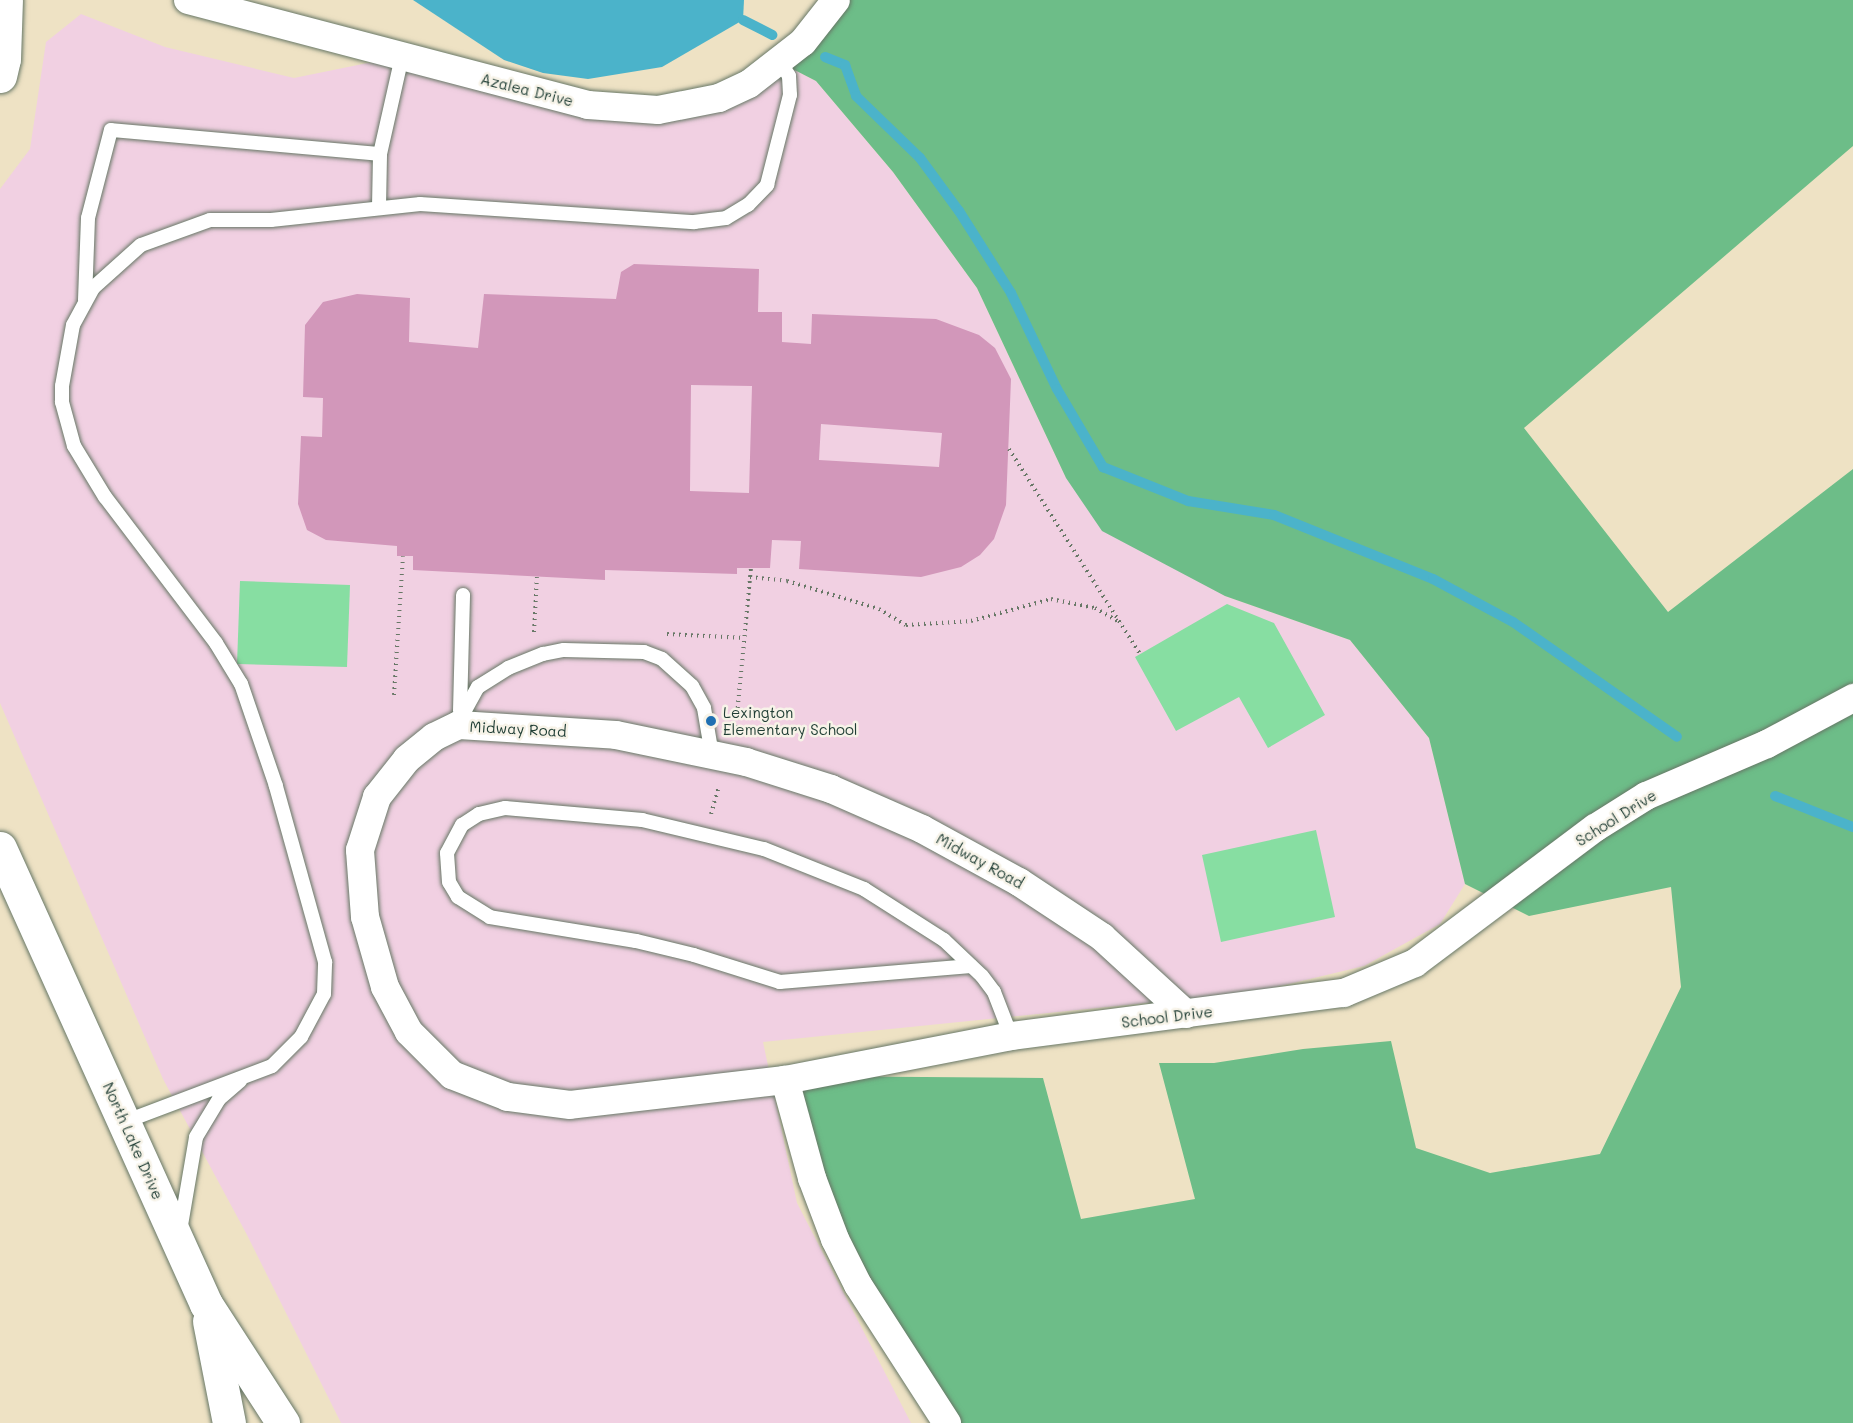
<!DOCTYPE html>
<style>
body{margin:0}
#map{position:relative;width:1853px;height:1423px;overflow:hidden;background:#eee2c4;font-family:Mali,sans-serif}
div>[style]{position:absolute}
.built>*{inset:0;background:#f1d0e2}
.green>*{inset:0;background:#87dea2}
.forest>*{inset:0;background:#6dbd88}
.water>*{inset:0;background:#4bb3ca}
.stream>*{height:10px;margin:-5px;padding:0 5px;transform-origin:5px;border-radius:5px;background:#4bb3ca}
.building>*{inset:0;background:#d297ba}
.path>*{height:4px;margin-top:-2px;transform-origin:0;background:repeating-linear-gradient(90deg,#677766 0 1.5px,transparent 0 6px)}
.roads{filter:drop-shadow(0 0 2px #677766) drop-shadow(0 0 2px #677766)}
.service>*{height:14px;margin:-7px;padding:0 7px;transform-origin:7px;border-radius:7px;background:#fff}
.minor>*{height:28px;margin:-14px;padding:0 14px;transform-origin:14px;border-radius:14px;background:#fff}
.tertiary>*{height:33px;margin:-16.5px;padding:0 16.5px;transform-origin:16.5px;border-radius:16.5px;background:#fff}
.secondary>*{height:33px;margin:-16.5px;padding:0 16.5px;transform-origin:16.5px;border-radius:16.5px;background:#fff}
.dots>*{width:16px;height:16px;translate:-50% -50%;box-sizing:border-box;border:3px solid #f7f3e8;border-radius:50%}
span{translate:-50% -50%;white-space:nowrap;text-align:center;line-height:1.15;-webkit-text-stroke:5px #f7f3e8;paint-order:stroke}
.street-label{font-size:15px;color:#1f3d34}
.poi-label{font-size:15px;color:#1f3d34}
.left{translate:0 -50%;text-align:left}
</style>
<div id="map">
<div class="built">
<i style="clip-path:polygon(81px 14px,165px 47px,294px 78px,402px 56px,658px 110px,781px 63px,816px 81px,893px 172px,977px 288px,1066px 478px,1225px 596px,1350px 640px,1429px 738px,1465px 884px,1440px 924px,1364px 966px,1255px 992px,763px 1042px,797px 1203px,911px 1423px,341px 1423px,246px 1233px,163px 1079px,0 703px,0 189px,30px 149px,46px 42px)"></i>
</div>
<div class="green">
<i style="clip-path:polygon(240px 581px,350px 585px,347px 667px,237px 664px)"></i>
<i style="clip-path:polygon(1227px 604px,1274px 623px,1325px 715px,1268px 748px,1239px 697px,1176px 731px,1135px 657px)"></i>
<i style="clip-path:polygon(1316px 830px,1335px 917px,1221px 942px,1202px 855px)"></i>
</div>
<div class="forest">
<i style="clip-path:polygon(836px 0,1853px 0,1853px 146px,1524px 428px,1668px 612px,1853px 469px,1853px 1423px,959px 1423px,897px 1330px,833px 1206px,798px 1076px,1043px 1078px,1081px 1219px,1195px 1199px,1159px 1063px,1214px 1063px,1303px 1049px,1391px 1041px,1416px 1148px,1490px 1173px,1600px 1154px,1681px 987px,1671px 887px,1529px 916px,1465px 884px,1429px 738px,1350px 640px,1225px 596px,1102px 531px,1066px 478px,977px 288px,893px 172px,816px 81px,781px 63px)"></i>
</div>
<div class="water">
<i style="clip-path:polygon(413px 0,744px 0,743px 20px,662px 67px,588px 79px,543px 73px,504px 60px)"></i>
</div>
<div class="stream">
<i style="left:743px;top:20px;width:33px;rotate:27deg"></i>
<i style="left:825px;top:57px;width:22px;rotate:22deg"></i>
<i style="left:845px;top:65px;width:33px;rotate:70deg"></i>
<i style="left:856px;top:96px;width:89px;rotate:44.1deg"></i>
<i style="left:920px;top:158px;width:66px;rotate:53.7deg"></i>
<i style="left:959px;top:211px;width:97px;rotate:57.6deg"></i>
<i style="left:1011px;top:293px;width:106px;rotate:64.4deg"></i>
<i style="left:1057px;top:389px;width:91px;rotate:59.5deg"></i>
<i style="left:1103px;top:467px;width:92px;rotate:21.8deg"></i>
<i style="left:1188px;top:501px;width:87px;rotate:9.2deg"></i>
<i style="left:1274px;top:515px;width:171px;rotate:21.9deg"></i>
<i style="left:1433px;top:579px;width:91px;rotate:28.3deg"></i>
<i style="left:1513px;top:622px;width:200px;rotate:35deg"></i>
<i style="left:1775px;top:796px;width:84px;rotate:21.7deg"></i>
</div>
<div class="building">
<i style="clip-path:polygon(evenodd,634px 264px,759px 269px,758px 312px,782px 312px,782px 342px,811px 344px,812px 314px,936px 319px,979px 335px,995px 348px,1011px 379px,1006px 505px,994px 539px,980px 555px,961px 567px,921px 577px,799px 569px,801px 541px,772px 540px,770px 568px,737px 568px,737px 574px,605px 570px,605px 580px,413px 570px,413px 556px,397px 556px,397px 546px,326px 540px,307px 530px,298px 504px,301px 436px,322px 437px,323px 398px,303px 397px,305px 325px,323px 302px,357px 294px,410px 298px,409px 342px,478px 348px,484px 294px,616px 299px,621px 272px,634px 264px,691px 385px,752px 386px,749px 493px,690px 491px,691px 385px,634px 264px,821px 424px,942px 433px,939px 467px,819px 460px,821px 424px)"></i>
</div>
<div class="path">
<i style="left:1009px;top:449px;width:243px;rotate:57.4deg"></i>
<i style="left:750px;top:577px;width:37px;rotate:6deg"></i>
<i style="left:787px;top:581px;width:96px;rotate:16.9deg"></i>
<i style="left:879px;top:609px;width:31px;rotate:31deg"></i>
<i style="left:906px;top:625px;width:65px;rotate:-3.5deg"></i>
<i style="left:971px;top:621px;width:83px;rotate:-15.4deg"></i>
<i style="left:1051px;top:599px;width:45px;rotate:11.6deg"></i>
<i style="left:1095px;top:608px;width:30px;rotate:30deg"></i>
<i style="left:534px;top:632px;width:55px;rotate:-86.9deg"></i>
<i style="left:667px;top:634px;width:77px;rotate:3deg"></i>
<i style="left:394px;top:695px;width:139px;rotate:-86.3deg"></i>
<i style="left:736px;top:726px;width:159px;rotate:-84.6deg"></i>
<i style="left:711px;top:814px;width:29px;rotate:-74deg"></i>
</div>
<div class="roads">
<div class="service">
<i style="left:379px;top:207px;width:53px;rotate:-88.9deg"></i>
<i style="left:380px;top:154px;width:100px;rotate:-77.3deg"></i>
<i style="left:85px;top:300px;width:82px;rotate:-87.9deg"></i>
<i style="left:88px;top:218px;width:91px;rotate:-75.4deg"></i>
<i style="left:111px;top:130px;width:270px;rotate:5.1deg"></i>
<i style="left:460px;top:711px;width:116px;rotate:-88.5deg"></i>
<i style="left:459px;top:721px;width:39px;rotate:-61deg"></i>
<i style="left:478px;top:687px;width:36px;rotate:-32deg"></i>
<i style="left:508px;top:668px;width:38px;rotate:-22deg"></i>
<i style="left:543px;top:654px;width:21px;rotate:-11deg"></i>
<i style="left:564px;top:650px;width:80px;rotate:1.4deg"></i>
<i style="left:644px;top:652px;width:19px;rotate:21deg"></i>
<i style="left:662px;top:659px;width:40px;rotate:42deg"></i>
<i style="left:692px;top:686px;width:25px;rotate:61deg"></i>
<i style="left:704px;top:708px;width:48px;rotate:80.3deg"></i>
<i style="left:971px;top:966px;width:192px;rotate:175.2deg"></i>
<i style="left:780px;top:982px;width:90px;rotate:-162.6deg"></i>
<i style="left:694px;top:955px;width:60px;rotate:-166.4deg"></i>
<i style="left:636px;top:941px;width:148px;rotate:-170.7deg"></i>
<i style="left:490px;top:917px;width:38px;rotate:-148deg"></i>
<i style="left:458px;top:897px;width:17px;rotate:-121deg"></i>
<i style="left:449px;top:882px;width:29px;rotate:-94deg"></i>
<i style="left:447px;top:853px;width:32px;rotate:-62deg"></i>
<i style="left:462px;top:825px;width:20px;rotate:-33deg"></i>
<i style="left:479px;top:814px;width:27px;rotate:-13deg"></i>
<i style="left:505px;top:808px;width:138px;rotate:5deg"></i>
<i style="left:642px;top:820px;width:125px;rotate:13.4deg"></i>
<i style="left:764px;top:849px;width:108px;rotate:21.8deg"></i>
<i style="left:864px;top:889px;width:95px;rotate:32.5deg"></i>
<i style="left:944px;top:940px;width:52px;rotate:43.5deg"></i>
<i style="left:982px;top:976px;width:20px;rotate:53deg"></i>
<i style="left:994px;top:992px;width:47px;rotate:68.9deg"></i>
<i style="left:124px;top:1122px;width:158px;rotate:-20.7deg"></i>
<i style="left:272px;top:1066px;width:41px;rotate:-45deg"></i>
<i style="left:301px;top:1037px;width:49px;rotate:-61.9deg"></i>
<i style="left:324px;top:994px;width:32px;rotate:-88deg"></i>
<i style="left:325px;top:962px;width:183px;rotate:-105.6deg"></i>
<i style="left:276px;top:786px;width:108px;rotate:-108.9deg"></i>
<i style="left:241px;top:684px;width:48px;rotate:-121.4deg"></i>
<i style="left:216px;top:643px;width:183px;rotate:-127.2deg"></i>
<i style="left:105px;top:497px;width:60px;rotate:-121.3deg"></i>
<i style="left:74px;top:446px;width:46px;rotate:-105.3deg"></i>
<i style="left:62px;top:402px;width:16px;rotate:-90deg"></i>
<i style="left:62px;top:386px;width:62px;rotate:-79.8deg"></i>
<i style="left:73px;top:325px;width:42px;rotate:-61.6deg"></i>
<i style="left:93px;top:288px;width:64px;rotate:-41.9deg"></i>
<i style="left:141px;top:245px;width:73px;rotate:-19.9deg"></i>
<i style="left:210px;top:220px;width:61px"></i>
<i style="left:271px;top:220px;width:150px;rotate:-6.1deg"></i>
<i style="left:420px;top:204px;width:275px;rotate:3.8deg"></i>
<i style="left:694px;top:222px;width:32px;rotate:-7deg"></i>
<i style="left:726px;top:218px;width:26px;rotate:-31deg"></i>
<i style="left:748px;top:205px;width:28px;rotate:-46deg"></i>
<i style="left:767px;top:185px;width:93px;rotate:-75.7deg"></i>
<i style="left:790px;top:95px;width:19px;rotate:-93deg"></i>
<i style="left:789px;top:76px;width:15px;rotate:-122deg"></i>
<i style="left:180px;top:1231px;width:95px;rotate:-80.3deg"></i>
<i style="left:196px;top:1137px;width:44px;rotate:-58.8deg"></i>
<i style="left:219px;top:1099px;width:28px;rotate:-41deg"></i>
</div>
<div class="minor">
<i style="left:188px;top:0;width:414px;rotate:14.7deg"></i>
<i style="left:588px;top:105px;width:70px;rotate:4.1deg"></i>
<i style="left:658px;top:110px;width:62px;rotate:-11.1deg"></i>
<i style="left:719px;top:98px;width:33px;rotate:-25deg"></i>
<i style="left:749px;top:84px;width:68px;rotate:-37.9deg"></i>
<i style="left:803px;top:42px;width:53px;rotate:-51.8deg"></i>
<i style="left:785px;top:1080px;width:216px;rotate:173.4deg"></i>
<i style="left:570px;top:1105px;width:63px;rotate:-172.6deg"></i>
<i style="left:508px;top:1097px;width:60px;rotate:-158.6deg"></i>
<i style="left:452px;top:1075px;width:61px;rotate:-135deg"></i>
<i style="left:409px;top:1032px;width:51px;rotate:-118.1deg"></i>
<i style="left:385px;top:987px;width:73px;rotate:-105.9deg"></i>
<i style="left:365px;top:917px;width:67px;rotate:-94.3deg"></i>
<i style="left:360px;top:850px;width:56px;rotate:-72.2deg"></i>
<i style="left:377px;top:797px;width:48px;rotate:-51.7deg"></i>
<i style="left:407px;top:759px;width:35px;rotate:-39deg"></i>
<i style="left:434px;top:737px;width:28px;rotate:-26deg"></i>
<i style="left:459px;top:725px;width:157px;rotate:3.6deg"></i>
<i style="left:616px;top:735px;width:133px;rotate:11.7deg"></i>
<i style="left:746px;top:762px;width:89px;rotate:17.6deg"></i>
<i style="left:831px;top:789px;width:99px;rotate:23.7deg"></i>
<i style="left:922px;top:829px;width:111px;rotate:28.7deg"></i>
<i style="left:1019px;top:882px;width:100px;rotate:33.5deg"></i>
<i style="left:1102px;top:937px;width:114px;rotate:42.5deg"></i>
<i style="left:947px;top:1423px;width:164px;rotate:-122.8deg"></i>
<i style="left:858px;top:1285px;width:51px;rotate:-116.6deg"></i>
<i style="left:835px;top:1239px;width:65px;rotate:-110.7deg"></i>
<i style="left:812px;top:1178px;width:102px;rotate:-105.4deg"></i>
<i style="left:785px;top:1080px;width:230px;rotate:-11deg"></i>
<i style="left:1011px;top:1036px;width:336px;rotate:-7.4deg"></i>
<i style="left:1344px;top:993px;width:77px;rotate:-22.9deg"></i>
<i style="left:1415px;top:963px;width:225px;rotate:-36.9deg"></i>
<i style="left:1595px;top:828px;width:60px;rotate:-32.1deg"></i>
<i style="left:1646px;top:796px;width:132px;rotate:-23.3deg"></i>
<i style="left:1767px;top:744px;width:98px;rotate:-28.1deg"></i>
</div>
<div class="tertiary">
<i style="left:0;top:76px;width:17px;rotate:-77deg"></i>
<i style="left:4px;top:59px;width:59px;rotate:-88.1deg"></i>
</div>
<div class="secondary">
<i style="left:0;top:848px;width:500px;rotate:65.69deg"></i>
<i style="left:206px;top:1304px;width:142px;rotate:57.1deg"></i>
<i style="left:209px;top:1321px;width:104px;rotate:78.9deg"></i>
</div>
</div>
<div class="dots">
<i style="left:711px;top:721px;background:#1f6fb2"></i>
</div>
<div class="street-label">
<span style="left:527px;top:90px;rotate:14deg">Azalea Drive</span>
<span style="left:518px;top:729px;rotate:3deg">Midway Road</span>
<span style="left:1616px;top:818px;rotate:-32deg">School Drive</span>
<span style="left:980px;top:861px;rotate:29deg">Midway Road</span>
<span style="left:1167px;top:1017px;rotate:-7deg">School Drive</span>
<span style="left:133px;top:1141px;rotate:66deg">North Lake Drive</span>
</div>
<div class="poi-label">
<span class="left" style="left:723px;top:721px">Lexington<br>Elementary School</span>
</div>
</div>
